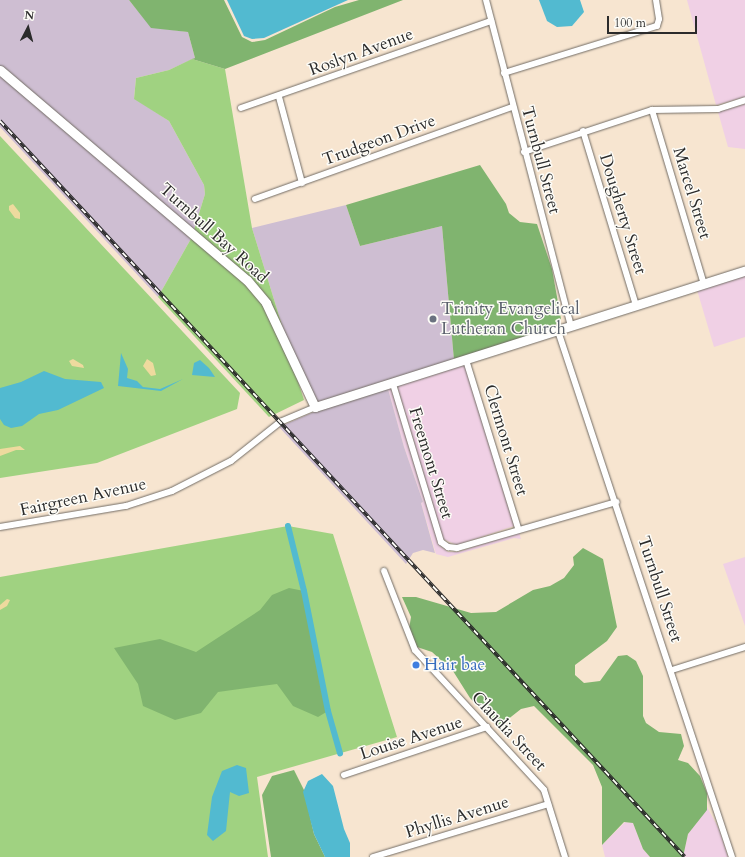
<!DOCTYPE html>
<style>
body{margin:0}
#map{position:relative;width:745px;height:857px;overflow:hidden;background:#f7e5d0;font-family:Cardo,serif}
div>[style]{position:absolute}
.built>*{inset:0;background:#f0d0e5}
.industrial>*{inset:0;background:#cebed2}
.green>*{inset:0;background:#a0d281}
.forest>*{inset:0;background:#80b46f}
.sand>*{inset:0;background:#eeda9e}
.water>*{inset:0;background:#52bad0}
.canal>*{height:6px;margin:-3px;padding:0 3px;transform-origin:3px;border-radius:3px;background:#52bad0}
.roads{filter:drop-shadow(0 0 1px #726c65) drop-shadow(0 0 1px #726c65)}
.street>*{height:6px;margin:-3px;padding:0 3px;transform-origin:3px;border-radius:3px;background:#fff}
.secondary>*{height:9px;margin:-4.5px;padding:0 4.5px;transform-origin:4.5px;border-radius:4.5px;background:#fff}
.rail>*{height:3.5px;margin-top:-1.75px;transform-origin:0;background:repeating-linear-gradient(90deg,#fdfcf7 0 6px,#2b2b2b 0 12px);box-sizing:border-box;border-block:1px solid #2b2b2b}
.dots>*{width:11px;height:11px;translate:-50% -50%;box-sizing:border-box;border:2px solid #fdfcf7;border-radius:50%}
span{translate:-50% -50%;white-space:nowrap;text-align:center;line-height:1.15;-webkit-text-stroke:3px #fdfcf7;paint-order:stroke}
.street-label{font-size:17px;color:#2b2b2b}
.worship-label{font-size:17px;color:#5b616d}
.left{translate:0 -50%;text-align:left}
.shop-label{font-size:17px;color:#366cbe}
.north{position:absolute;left:8px;top:8px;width:40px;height:40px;-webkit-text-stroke:3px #fdfcf7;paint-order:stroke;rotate:6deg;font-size:11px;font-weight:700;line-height:16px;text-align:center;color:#2b2b2b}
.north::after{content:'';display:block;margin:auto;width:14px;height:18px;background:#2b2b2b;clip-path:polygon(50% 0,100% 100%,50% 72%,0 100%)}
.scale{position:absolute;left:607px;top:16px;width:90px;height:18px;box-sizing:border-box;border:2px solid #2b2b2b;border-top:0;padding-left:5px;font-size:12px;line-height:14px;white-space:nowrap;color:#2b2b2b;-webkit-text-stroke:3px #fdfcf7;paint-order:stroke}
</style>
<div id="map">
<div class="built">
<i style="clip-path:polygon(687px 0,745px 0,745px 97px,716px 105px)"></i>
<i style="clip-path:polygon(745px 104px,745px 149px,728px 147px,718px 112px)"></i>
<i style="clip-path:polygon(745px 274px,745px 337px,714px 347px,697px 290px)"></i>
<i style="clip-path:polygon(465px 364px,514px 526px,457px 545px,443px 539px,397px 386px)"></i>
<i style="clip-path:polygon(391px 388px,439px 545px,448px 552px,458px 552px,519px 532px,521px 539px,514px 538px,448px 557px,436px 554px,421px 503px,423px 502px,404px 447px,388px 389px)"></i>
<i style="clip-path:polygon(745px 557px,745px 626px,723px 564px)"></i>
<i style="clip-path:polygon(707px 807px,719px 829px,728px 857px,683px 857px,688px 834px)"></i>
<i style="clip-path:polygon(625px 822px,633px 823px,643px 849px,650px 857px,605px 857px,602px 845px)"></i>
</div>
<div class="industrial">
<i style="clip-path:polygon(0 0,129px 0,151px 27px,188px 32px,195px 58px,169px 70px,136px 78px,134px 98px,169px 121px,204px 185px,205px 194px,194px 230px,0 66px)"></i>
<i style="clip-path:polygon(0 74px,192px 237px,158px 297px,0 127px)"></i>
<i style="clip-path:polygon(346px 205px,360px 246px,442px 226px,454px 360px,317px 403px,284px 332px,252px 228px)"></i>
<i style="clip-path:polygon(388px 389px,404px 447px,423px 502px,421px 503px,435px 553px,423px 550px,413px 553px,406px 564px,279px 427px,316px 411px)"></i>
</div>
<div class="green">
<i style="clip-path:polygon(192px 59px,225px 69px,252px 228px,284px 332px,268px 300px,194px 230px,205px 194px,204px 185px,169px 121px,134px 99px,136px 78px,169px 70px)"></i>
<i style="clip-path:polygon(0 136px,240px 393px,237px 409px,97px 463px,0 478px)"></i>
<i style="clip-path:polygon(192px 237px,245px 282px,263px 305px,296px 375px,304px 400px,269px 417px,158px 297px)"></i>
<i style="clip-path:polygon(288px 526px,333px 534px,397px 737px,257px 777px,268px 857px,0 857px,0 577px)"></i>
</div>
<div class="forest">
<i style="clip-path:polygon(129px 0,224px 0,242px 37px,252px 42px,265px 40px,335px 7px,359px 0,403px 0,225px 69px,192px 59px,195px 58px,188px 32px,151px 28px)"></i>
<i style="clip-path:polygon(480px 165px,506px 204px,509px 213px,520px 222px,537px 224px,552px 269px,561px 319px,551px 329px,454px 360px,442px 226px,360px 246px,346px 205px)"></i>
<i style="clip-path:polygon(583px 548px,603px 559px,617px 627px,607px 641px,575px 665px,575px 675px,584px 683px,600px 681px,618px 656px,627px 655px,636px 661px,643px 676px,643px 716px,646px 723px,659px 732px,681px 734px,684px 746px,678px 760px,688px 763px,700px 776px,707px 793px,707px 810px,688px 834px,683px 857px,650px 857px,643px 849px,633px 823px,624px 822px,602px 845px,602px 787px,593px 765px,534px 706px,521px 709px,498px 727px,470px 698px,453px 671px,432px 652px,417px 647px,409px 629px,411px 617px,402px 597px,416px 597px,471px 613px,496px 612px,533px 590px,550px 586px,564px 578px,574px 565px,573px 557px)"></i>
<i style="clip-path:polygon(289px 588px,304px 591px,328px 711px,318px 717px,293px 706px,277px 684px,218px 692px,201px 713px,175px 720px,143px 706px,138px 684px,114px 648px,160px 639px,196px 652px,260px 610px,272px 595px)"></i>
<i style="clip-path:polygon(294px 770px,304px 790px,314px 834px,325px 857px,271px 857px,262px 795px,272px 776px)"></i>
</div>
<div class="sand">
<i style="clip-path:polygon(13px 204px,20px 213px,20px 219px,15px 218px,9px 210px,9px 206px)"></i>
<i style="clip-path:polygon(73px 359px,83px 365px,84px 368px,72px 366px,69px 361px)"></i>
<i style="clip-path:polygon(147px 359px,153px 363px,156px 375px,151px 376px,143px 366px)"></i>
<i style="clip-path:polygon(20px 446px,25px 450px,16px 450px,0 456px,0 449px)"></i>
<i style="clip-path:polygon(7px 599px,10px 600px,7px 606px,0 610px,0 605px)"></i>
</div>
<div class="water">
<i style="clip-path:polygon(227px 0,348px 0,264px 38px,252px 39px,244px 36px)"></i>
<i style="clip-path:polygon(539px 0,580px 0,584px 12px,572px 26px,557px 27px,547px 21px)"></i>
<i style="clip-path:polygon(121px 353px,128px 369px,127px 378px,137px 381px,143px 387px,160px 389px,183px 379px,161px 391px,118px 386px)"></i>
<i style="clip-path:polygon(200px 360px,209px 368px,215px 377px,192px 375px,194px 363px)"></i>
<i style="clip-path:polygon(44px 371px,65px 379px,101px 382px,104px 388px,58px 410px,39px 414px,22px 426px,11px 428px,4px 425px,0 419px,0 388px,21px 382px)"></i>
<i style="clip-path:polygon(237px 765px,246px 768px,249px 793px,239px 796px,230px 792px,226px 831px,213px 841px,207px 835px,212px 797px,222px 771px)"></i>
<i style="clip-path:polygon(322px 774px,333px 786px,344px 829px,350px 843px,350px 857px,325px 857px,314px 834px,303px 792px,308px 781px)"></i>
</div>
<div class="canal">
<i style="left:288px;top:526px;width:67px;rotate:76.2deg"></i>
<i style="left:304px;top:591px;width:122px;rotate:78.7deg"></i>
<i style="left:328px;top:711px;width:44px;rotate:74.1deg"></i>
</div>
<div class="roads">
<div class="street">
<i style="left:486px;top:0;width:338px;rotate:75.4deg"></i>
<i style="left:504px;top:73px;width:160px;rotate:-17.1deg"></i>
<i style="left:657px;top:26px;width:7px;rotate:-74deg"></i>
<i style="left:659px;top:19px;width:19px;rotate:-99deg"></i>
<i style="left:279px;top:97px;width:89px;rotate:75deg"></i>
<i style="left:241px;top:108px;width:265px;rotate:-19.2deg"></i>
<i style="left:652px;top:110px;width:182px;rotate:73.4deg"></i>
<i style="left:583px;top:131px;width:182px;rotate:73.1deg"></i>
<i style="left:524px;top:152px;width:135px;rotate:-18.2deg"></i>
<i style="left:652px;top:110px;width:66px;rotate:-0.9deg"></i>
<i style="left:718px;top:109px;width:28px;rotate:-18deg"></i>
<i style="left:255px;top:199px;width:273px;rotate:-19.7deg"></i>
<i style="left:558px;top:331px;width:554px;rotate:71.7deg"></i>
<i style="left:466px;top:360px;width:176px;rotate:72.8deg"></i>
<i style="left:393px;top:384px;width:165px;rotate:73.1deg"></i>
<i style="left:441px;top:542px;width:9px;rotate:36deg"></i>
<i style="left:448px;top:547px;width:9px;rotate:6deg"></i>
<i style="left:457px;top:548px;width:166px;rotate:-16.1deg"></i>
<i style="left:0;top:527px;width:128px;rotate:-9.5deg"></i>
<i style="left:126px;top:506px;width:48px;rotate:-18.1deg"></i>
<i style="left:172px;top:491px;width:66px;rotate:-27deg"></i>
<i style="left:231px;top:461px;width:63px;rotate:-38.5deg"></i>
<i style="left:280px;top:422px;width:38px;rotate:-23deg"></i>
<i style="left:384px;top:571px;width:85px;rotate:68.6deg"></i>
<i style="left:415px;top:650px;width:190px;rotate:47.3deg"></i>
<i style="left:544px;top:790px;width:70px;rotate:72.6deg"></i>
<i style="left:672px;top:670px;width:77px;rotate:-17.5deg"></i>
<i style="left:344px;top:775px;width:151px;rotate:-18.6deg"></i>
<i style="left:373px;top:857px;width:183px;rotate:-16.8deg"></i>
</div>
<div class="secondary">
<i style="left:0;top:70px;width:324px;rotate:40.4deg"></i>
<i style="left:247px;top:280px;width:30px;rotate:50deg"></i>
<i style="left:266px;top:303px;width:115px;rotate:64.8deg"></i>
<i style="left:315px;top:407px;width:451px;rotate:-17.6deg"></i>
</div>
</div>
<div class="rail">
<i style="left:0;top:121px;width:1005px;rotate:47.06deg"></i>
</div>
<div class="dots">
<i style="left:433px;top:319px;background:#6b7280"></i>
<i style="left:416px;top:665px;background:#3f7fe0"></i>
</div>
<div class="street-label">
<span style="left:361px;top:52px;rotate:-20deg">Roslyn Avenue</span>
<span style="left:379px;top:140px;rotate:-20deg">Trudgeon Drive</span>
<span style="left:541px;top:160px;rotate:75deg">Turnbull Street</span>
<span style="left:692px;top:193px;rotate:73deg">Marcel Street</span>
<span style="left:623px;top:214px;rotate:73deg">Dougherty Street</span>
<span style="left:214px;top:233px;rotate:42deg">Turnbull Bay Road</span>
<span style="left:506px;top:440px;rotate:73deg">Clermont Street</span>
<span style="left:431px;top:463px;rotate:73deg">Freemont Street</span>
<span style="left:83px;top:497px;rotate:-12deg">Fairgreen Avenue</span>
<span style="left:660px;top:589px;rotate:72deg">Turnbull Street</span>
<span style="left:509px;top:731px;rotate:47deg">Claudia Street</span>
<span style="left:411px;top:738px;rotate:-18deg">Louise Avenue</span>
<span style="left:457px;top:817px;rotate:-17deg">Phyllis Avenue</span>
</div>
<div class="worship-label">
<span class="left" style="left:441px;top:319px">Trinity Evangelical<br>Lutheran Church</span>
</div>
<div class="shop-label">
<span class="left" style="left:424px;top:665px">Hair bae</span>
</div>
<div class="north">N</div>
<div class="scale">100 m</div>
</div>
